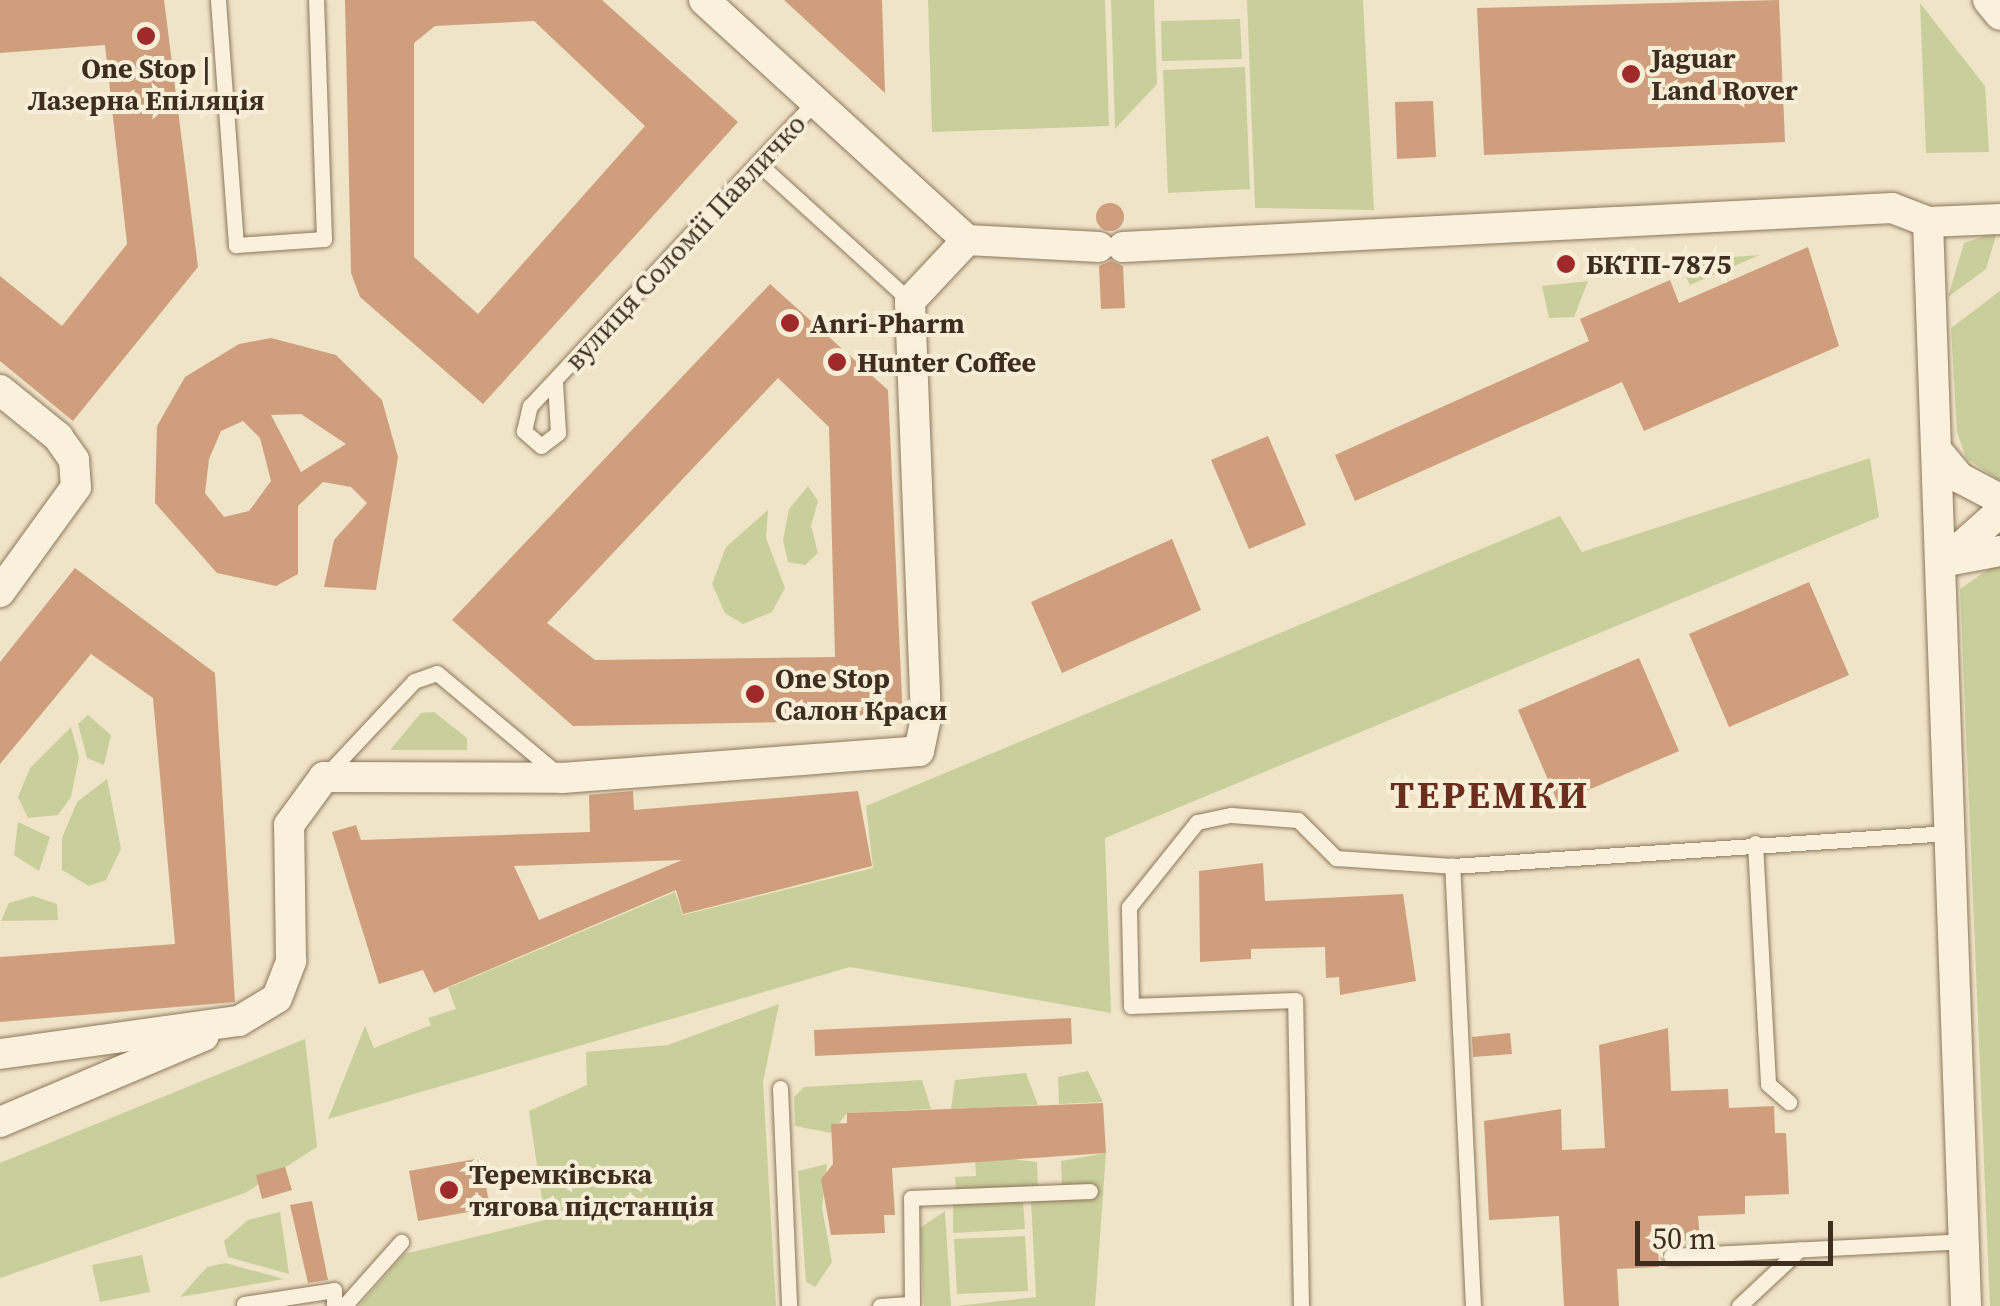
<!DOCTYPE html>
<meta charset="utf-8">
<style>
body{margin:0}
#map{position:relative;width:2000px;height:1306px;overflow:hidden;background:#f0e4c8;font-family:"Source Serif 4",serif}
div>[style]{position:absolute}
.green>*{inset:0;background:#c9cf9b}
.building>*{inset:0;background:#cf9f7d}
.round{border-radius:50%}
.roads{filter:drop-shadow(0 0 2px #8d765c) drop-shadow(0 0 2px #8d765c)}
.lane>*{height:15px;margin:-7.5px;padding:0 7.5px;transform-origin:7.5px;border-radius:7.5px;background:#faf1dc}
.street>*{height:30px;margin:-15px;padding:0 15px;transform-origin:15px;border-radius:15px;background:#faf1dc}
.dots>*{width:28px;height:28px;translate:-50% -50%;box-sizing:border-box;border:5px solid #f7eed8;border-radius:50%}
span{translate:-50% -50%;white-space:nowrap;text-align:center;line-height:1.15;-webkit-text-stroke:8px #f7eed8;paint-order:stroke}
.poi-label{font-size:28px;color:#3d2e20;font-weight:700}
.left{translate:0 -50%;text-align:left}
.street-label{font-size:28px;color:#3d2e20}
.district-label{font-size:38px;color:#6b2e1e;font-weight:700;letter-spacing:2.5px}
.scale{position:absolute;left:1635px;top:1221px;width:198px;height:45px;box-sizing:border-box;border:5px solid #3d2e20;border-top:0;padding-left:12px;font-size:30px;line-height:35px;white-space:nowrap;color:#3d2e20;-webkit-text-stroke:8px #f7eed8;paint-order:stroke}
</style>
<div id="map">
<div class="green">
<i style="clip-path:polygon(928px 0,1105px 0,1109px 126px,932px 132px)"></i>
<i style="clip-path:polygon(1111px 0,1154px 0,1157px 84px,1115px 129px)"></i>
<i style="clip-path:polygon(1247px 0,1363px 0,1374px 210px,1255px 208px)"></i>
<i style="clip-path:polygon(1920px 3px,1985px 86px,1989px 152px,1926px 153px)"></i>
<i style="clip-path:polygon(1240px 19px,1242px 59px,1162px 61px,1161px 21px)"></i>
<i style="clip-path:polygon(1245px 67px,1250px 189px,1168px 193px,1163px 70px)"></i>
<i style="clip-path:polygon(1997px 232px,1986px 269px,1948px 297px,1964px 243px)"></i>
<i style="clip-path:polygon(1760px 255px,1690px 285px,1682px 268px,1648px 274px,1642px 264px)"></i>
<i style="clip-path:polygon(1588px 281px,1574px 317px,1549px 318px,1542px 286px)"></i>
<i style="clip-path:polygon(2000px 291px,2000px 481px,1966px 458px,1957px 432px,1951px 328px)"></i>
<i style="clip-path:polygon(1870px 458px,1879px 517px,1105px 838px,1111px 1013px,850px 967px,328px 1119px,365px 1026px,374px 1048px,431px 1025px,428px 1018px,456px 1009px,448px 988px,675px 892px,683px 915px,873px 868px,866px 806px,1560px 516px,1582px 552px)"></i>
<i style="clip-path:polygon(808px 486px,818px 501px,811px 526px,818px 553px,805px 565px,788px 562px,783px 540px,789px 509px)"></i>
<i style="clip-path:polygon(768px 510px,766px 538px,785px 588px,772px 612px,743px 624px,725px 613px,712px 584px,726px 547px)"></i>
<i style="clip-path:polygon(2000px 561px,2000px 1306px,1990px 1306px,1960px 589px)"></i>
<i style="clip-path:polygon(434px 712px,467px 738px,467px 750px,390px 750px,421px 713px)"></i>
<i style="clip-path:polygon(88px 715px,111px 735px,104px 765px,87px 758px,78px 724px)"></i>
<i style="clip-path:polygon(71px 727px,79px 757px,71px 797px,58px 815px,28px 818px,18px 797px,30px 768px)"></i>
<i style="clip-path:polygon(107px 779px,121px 849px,106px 880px,89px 886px,62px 870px,62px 838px,77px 802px)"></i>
<i style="clip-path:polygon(18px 822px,50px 837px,39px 871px,14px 855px)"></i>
<i style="clip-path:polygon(33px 896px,57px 904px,58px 920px,1px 921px,9px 903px)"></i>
<i style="clip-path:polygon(779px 1004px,763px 1082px,776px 1306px,359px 1306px,404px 1254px,545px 1220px,529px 1111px,587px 1085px,586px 1052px,668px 1045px)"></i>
<i style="clip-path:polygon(305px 1039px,317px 1147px,245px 1193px,0 1278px,0 1163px)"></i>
<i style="clip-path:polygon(1088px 1071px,1103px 1102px,1059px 1104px,1058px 1077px)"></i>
<i style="clip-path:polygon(1026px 1073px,1038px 1105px,951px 1109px,955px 1080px)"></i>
<i style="clip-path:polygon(922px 1080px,931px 1109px,847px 1113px,831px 1133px,795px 1126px,794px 1097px,804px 1087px)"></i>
<i style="clip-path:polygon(1106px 1153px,1095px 1306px,957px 1306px,1036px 1297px,1031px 1201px,1094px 1198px,1093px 1185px,1062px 1186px,1061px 1161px)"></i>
<i style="clip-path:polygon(1001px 1158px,1037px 1162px,1038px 1187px,956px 1191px,955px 1177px,976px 1176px,975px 1159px)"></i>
<i style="clip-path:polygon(827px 1164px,822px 1208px,832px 1262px,815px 1287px,806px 1282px,798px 1171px)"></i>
<i style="clip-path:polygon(1023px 1201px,1025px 1229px,953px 1233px,953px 1205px)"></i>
<i style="clip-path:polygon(945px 1211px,951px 1306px,924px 1306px,920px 1228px)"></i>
<i style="clip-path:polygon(280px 1212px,289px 1274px,228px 1257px,224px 1241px,248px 1220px)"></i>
<i style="clip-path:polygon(1025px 1236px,1028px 1291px,957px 1294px,954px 1239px)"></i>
<i style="clip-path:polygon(142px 1255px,150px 1292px,100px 1302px,92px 1265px)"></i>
<i style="clip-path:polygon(225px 1263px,284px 1279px,180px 1297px,207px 1267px)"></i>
</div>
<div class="building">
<i style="clip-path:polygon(0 0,164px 0,198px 267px,73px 421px,0 361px,0 276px,62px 326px,127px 244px,105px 45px,0 53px)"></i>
<i style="clip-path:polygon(evenodd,345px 0,602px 0,738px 122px,483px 404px,360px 297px,351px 273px,345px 0,534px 21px,645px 126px,478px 314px,414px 257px,414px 43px,435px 26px,534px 21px)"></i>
<i style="clip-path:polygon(784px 0,882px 0,885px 93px)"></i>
<i style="clip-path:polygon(1779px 0,1785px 142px,1484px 155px,1477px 8px)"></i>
<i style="clip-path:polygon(1433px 101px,1436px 157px,1397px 159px,1395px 102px)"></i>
<i class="round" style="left:1096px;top:203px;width:28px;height:28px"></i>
<i style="clip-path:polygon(1808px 247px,1839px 346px,1644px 431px,1622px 382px,1355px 501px,1335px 455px,1589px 341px,1580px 319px,1670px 280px,1679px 303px)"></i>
<i style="clip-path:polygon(1111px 261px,1123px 266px,1125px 308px,1101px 309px,1099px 266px)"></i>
<i style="clip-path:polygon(evenodd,770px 284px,888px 390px,903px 720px,573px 726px,452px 620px,770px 284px,778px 378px,829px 427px,835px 657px,595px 660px,547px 623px,778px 378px)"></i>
<i style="clip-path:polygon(evenodd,271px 338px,336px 355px,382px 400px,398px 457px,376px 590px,324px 587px,334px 540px,367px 503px,351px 487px,323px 482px,298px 506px,298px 574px,276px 586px,217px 573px,155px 503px,157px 426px,185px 377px,239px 344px,271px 338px,301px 414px,346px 444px,301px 472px,271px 415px,301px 414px,271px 338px,243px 421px,260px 438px,271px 481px,249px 511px,224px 517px,205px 493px,209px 459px,221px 431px,243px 421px)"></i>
<i style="clip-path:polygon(1268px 436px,1306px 525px,1249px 549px,1211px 460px)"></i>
<i style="clip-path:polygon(1172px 539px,1201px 610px,1062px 673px,1031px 602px)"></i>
<i style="clip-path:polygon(75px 568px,215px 673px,235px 1002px,0 1022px,0 957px,175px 944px,153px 698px,91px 654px,0 764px,0 662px)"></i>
<i style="clip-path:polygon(1809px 582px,1849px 675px,1729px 727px,1689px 634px)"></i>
<i style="clip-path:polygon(1639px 658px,1679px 751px,1558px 803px,1518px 710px)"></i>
<i style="clip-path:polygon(evenodd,633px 791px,634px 810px,858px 791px,872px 866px,683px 914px,676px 890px,434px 993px,423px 970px,379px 984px,332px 832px,356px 825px,361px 840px,590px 832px,589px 795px,633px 791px,682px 860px,539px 920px,514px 866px,682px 860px)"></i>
<i style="clip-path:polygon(1263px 863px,1265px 901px,1403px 894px,1416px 981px,1340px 995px,1339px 977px,1326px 978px,1325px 947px,1251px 949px,1251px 959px,1200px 962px,1199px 871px)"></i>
<i style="clip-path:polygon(1071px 1018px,1072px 1044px,815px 1056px,814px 1030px)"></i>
<i style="clip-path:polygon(1668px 1028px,1671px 1091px,1728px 1089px,1729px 1108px,1774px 1106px,1775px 1133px,1786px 1133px,1789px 1194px,1745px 1196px,1745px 1214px,1698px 1216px,1700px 1240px,1658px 1242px,1659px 1267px,1617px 1269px,1619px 1306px,1564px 1306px,1559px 1216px,1489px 1220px,1484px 1121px,1561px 1109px,1562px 1150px,1605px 1148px,1599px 1045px)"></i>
<i style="clip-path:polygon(1510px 1033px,1512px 1054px,1473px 1057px,1472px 1037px)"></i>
<i style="clip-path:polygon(1103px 1103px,1106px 1153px,892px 1168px,895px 1215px,884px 1215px,885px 1233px,831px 1235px,821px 1179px,833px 1164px,831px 1124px,847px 1123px,847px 1113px)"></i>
<i style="clip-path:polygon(481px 1158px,490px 1208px,418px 1221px,409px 1171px)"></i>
<i style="clip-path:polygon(285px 1167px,292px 1190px,262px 1199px,256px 1175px)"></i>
<i style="clip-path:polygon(312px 1201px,328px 1280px,308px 1283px,290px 1205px)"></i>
</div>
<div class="roads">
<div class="lane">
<i style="left:218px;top:0;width:246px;rotate:85.8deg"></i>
<i style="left:236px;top:245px;width:88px;rotate:-3.9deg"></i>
<i style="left:324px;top:239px;width:239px;rotate:-91.9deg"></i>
<i style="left:758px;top:163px;width:205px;rotate:42.2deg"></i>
<i style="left:555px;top:382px;width:51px;rotate:86.6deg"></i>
<i style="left:558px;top:433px;width:21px;rotate:143deg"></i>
<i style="left:541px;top:446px;width:23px;rotate:-139deg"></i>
<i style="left:524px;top:431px;width:26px;rotate:-77deg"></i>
<i style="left:530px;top:406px;width:416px;rotate:-46.9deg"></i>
<i style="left:327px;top:774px;width:127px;rotate:-46.9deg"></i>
<i style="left:414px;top:681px;width:24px;rotate:-19deg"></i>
<i style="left:437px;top:673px;width:159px;rotate:39.9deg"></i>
<i style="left:1755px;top:843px;width:241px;rotate:86.9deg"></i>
<i style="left:1768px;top:1084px;width:28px;rotate:41deg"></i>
<i style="left:780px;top:1088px;width:218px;rotate:87.6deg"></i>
<i style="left:1671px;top:1256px;width:292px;rotate:-2.9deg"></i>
<i style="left:244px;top:1304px;width:91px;rotate:-8.8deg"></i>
<i style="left:334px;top:1290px;width:16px;rotate:90deg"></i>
<i style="left:344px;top:1306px;width:86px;rotate:-48.3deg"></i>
<i style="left:880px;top:1306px;width:32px;rotate:-4deg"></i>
<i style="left:912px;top:1304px;width:106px;rotate:-90.5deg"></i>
<i style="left:911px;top:1198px;width:179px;rotate:-2.2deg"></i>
<i style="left:1301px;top:1306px;width:306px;rotate:-91.1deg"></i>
<i style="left:1295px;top:1000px;width:164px;rotate:177.9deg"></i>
<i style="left:1131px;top:1006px;width:99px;rotate:-91.2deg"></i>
<i style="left:1129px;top:907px;width:109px;rotate:-51.3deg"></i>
<i style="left:1197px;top:822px;width:35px;rotate:-12deg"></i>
<i style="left:1231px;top:815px;width:67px;rotate:4.3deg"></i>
<i style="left:1298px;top:820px;width:54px;rotate:45deg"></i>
<i style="left:1336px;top:858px;width:116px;rotate:3.9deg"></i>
<i style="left:1473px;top:1306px;width:441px;rotate:-92.7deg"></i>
<i style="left:1452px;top:866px;width:498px;rotate:-3.8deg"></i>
<i style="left:1739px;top:1306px;width:83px;rotate:-43.1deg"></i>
</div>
<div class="street">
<i style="left:704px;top:0;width:356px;rotate:42.4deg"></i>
<i style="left:1988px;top:0;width:19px;rotate:51deg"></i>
<i style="left:1928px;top:222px;width:1085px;rotate:87.99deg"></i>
<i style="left:1123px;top:247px;width:770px;rotate:-2.9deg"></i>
<i style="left:1892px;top:208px;width:39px;rotate:21deg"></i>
<i style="left:1928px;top:222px;width:72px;rotate:-2.4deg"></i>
<i style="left:0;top:390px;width:75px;rotate:39deg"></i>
<i style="left:58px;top:437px;width:28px;rotate:55deg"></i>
<i style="left:74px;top:460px;width:27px;rotate:86deg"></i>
<i style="left:76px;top:487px;width:130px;rotate:125.9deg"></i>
<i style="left:1938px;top:452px;width:34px;rotate:50deg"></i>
<i style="left:1960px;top:478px;width:45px;rotate:27.7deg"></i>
<i style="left:1947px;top:561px;width:54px;rotate:-10.7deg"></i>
<i style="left:1944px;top:562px;width:75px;rotate:-41.8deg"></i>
<i style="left:0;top:1054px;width:241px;rotate:-7.9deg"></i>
<i style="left:239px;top:1021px;width:44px;rotate:-31.2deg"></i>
<i style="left:277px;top:998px;width:40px;rotate:-69deg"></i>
<i style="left:291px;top:961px;width:136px;rotate:-90.8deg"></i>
<i style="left:289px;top:825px;width:59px;rotate:-53.9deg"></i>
<i style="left:324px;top:777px;width:238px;rotate:0.2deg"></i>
<i style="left:562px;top:778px;width:358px;rotate:-4.3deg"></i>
<i style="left:919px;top:751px;width:33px;rotate:-78deg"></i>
<i style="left:926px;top:719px;width:418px;rotate:-92.2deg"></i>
<i style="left:910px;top:301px;width:83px;rotate:-46.9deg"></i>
<i style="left:967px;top:240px;width:132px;rotate:3deg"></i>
<i style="left:0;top:1122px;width:221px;rotate:-22.9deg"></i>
</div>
</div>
<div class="dots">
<i style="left:146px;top:36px;background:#9e2a2b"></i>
<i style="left:1631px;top:74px;background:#9e2a2b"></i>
<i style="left:1566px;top:264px;background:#9e2a2b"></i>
<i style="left:790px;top:323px;background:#9e2a2b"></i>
<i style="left:837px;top:362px;background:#9e2a2b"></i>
<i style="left:755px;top:694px;background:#9e2a2b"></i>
<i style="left:449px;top:1190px;background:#9e2a2b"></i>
</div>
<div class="poi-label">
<span class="left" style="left:1651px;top:74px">Jaguar<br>Land Rover</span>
<span style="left:146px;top:84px">One Stop |<br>Лазерна Епіляція</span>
<span class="left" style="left:1586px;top:264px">БКТП-7875</span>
<span class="left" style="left:810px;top:323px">Anri-Pharm</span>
<span class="left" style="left:857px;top:362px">Hunter Coffee</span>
<span class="left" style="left:775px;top:694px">One Stop<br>Салон Краси</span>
<span class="left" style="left:469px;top:1190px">Теремківська<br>тягова підстанція</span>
</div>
<div class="street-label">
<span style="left:685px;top:242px;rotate:-47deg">вулиця Соломії Павличко</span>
</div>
<div class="district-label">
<span style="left:1490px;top:796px">ТЕРЕМКИ</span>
</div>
<div class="scale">50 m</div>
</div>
